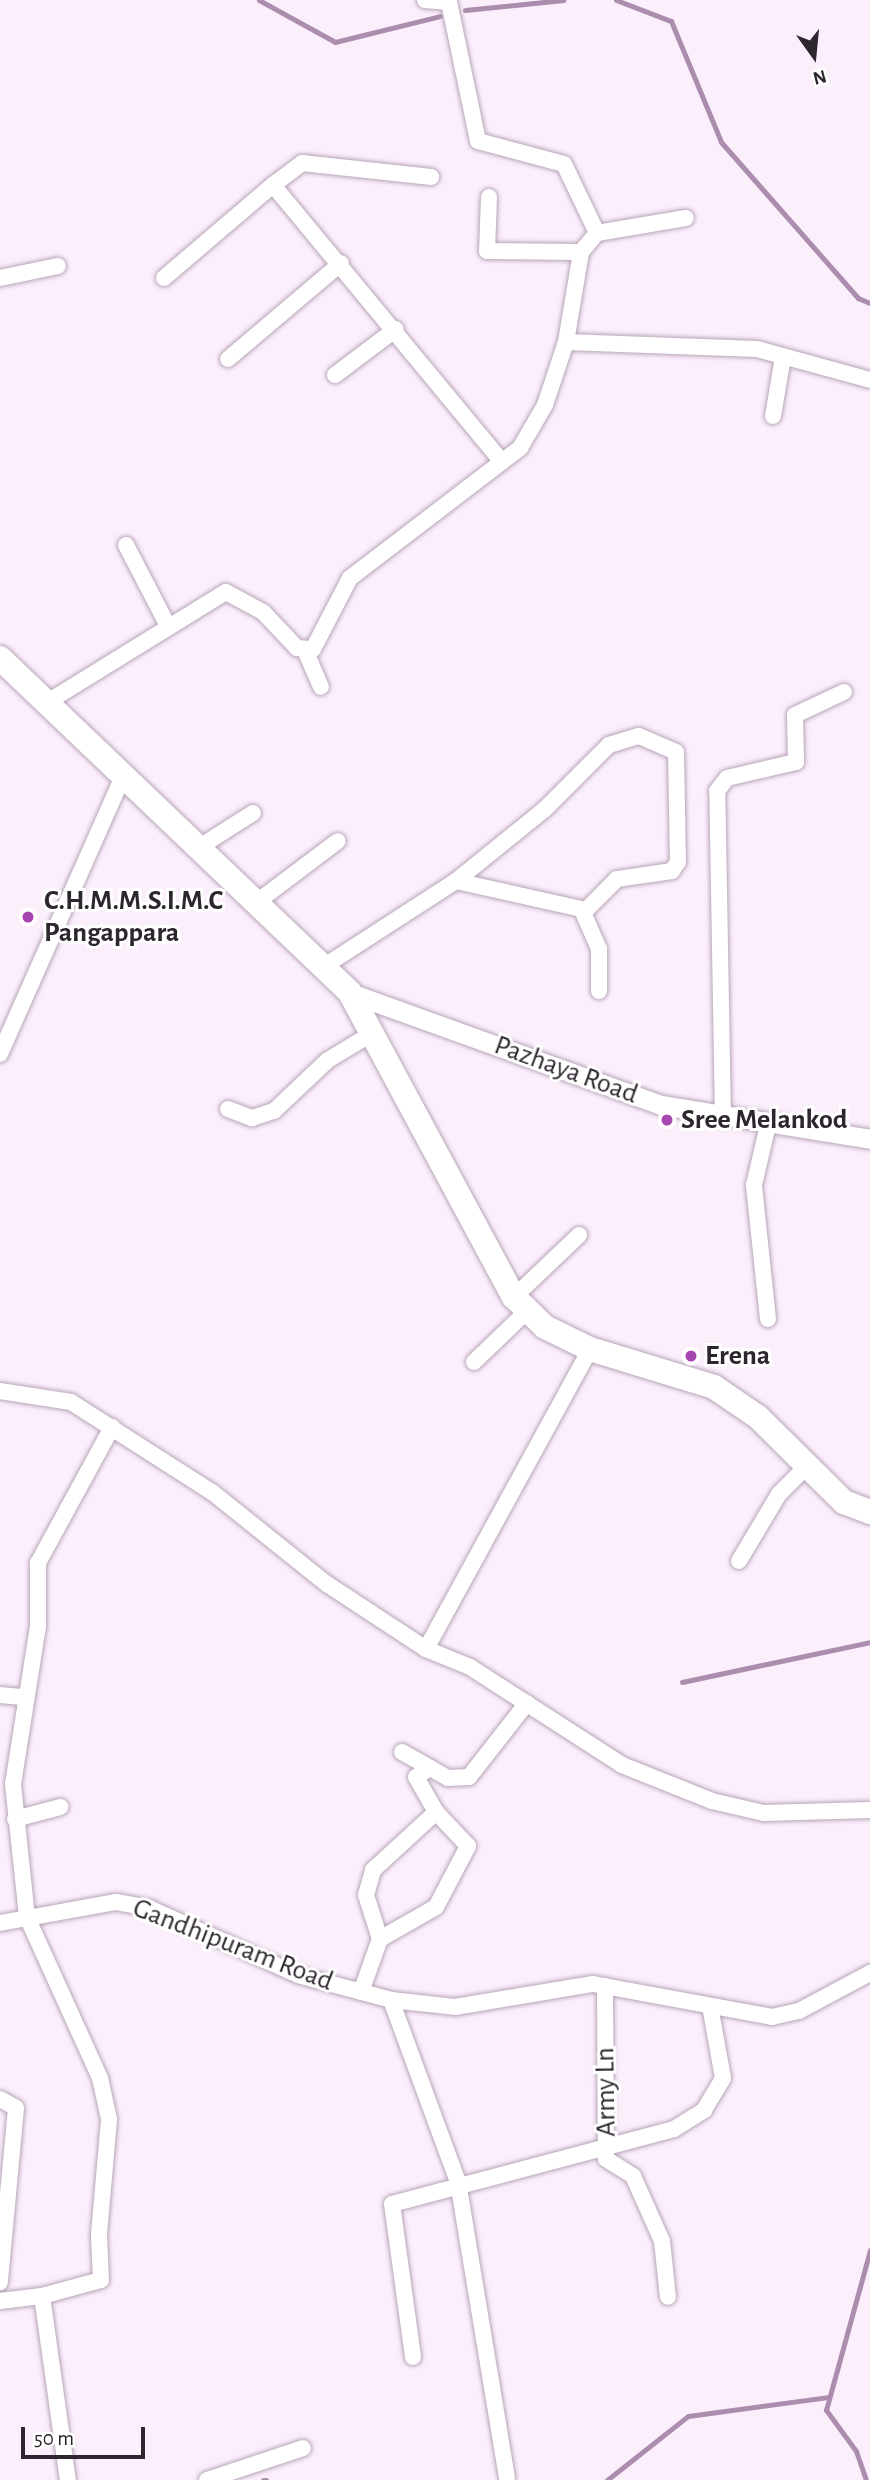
<!DOCTYPE html>
<style>
body{margin:0}
#map{position:relative;width:870px;height:2480px;overflow:hidden;background:#fceffc;font-family:"Alegreya Sans",sans-serif}
div>[style]{position:absolute}
.stream>*{height:5px;margin:-2.5px;padding:0 2.5px;transform-origin:2.5px;border-radius:2.5px;background:#ac8dae}
.roads{filter:drop-shadow(0 0 2px #b8a5b9) drop-shadow(0 0 2px #b8a5b9)}
.minor>*{height:16px;margin:-8px;padding:0 8px;transform-origin:8px;border-radius:8px;background:#fff}
.tertiary>*{height:19px;margin:-9.5px;padding:0 9.5px;transform-origin:9.5px;border-radius:9.5px;background:#fff}
.primary>*{height:24px;margin:-12px;padding:0 12px;transform-origin:12px;border-radius:12px;background:#fff}
.dots>*{width:19px;height:19px;translate:-50% -50%;box-sizing:border-box;border:4px solid #fff;border-radius:50%}
span{translate:-50% -50%;white-space:nowrap;text-align:center;line-height:1.15;-webkit-text-stroke:6px #fff;paint-order:stroke}
.poi-label{font-size:28px;color:#2d262e;font-weight:700}
.left{translate:0 -50%;text-align:left}
.street-label{font-size:28px;color:#2d262e}
.north{position:absolute;left:779px;top:21px;width:70px;height:70px;-webkit-text-stroke:5px #fff;paint-order:stroke;rotate:165deg;font-size:19px;font-weight:700;line-height:28px;text-align:center;color:#2d262e}
.north::after{content:'';display:block;margin:auto;width:24px;height:32px;background:#2d262e;clip-path:polygon(50% 0,100% 100%,50% 72%,0 100%)}
.scale{position:absolute;left:21px;top:2427px;width:124px;height:32px;box-sizing:border-box;border:4px solid #2d262e;border-top:0;padding-left:9px;font-size:21px;line-height:24px;white-space:nowrap;color:#2d262e;-webkit-text-stroke:5px #fff;paint-order:stroke}
</style>
<div id="map">
<div class="stream">
<i style="left:259px;top:0;width:87px;rotate:28.9deg"></i>
<i style="left:335px;top:42px;width:108px;rotate:-13.9deg"></i>
<i style="left:616px;top:0;width:59px;rotate:20.9deg"></i>
<i style="left:671px;top:21px;width:131px;rotate:67.5deg"></i>
<i style="left:721px;top:142px;width:208px;rotate:48.7deg"></i>
<i style="left:858px;top:298px;width:13px;rotate:23deg"></i>
<i style="left:465px;top:10px;width:99px;rotate:-5.8deg"></i>
<i style="left:682px;top:1682px;width:192px;rotate:-12deg"></i>
<i style="left:263px;top:2480px;width:3px"></i>
<i style="left:607px;top:2480px;width:103px;rotate:-38.3deg"></i>
<i style="left:688px;top:2416px;width:141px;rotate:-7.7deg"></i>
<i style="left:866px;top:2480px;width:31px;rotate:-109deg"></i>
<i style="left:856px;top:2451px;width:51px;rotate:-126.2deg"></i>
<i style="left:826px;top:2410px;width:166px;rotate:-74.6deg"></i>
</div>
<div class="roads">
<div class="minor">
<i style="left:425px;top:0;width:24px;rotate:5deg"></i>
<i style="left:449px;top:2px;width:142px;rotate:78.2deg"></i>
<i style="left:478px;top:141px;width:89px;rotate:15deg"></i>
<i style="left:564px;top:164px;width:76px;rotate:64.4deg"></i>
<i style="left:273px;top:185px;width:36px;rotate:-37deg"></i>
<i style="left:302px;top:163px;width:130px;rotate:6.2deg"></i>
<i style="left:489px;top:197px;width:54px;rotate:92.1deg"></i>
<i style="left:487px;top:251px;width:94px;rotate:0.6deg"></i>
<i style="left:581px;top:252px;width:25px;rotate:-50deg"></i>
<i style="left:597px;top:233px;width:90px;rotate:-9.6deg"></i>
<i style="left:0;top:278px;width:59px;rotate:-11.7deg"></i>
<i style="left:164px;top:278px;width:143px;rotate:-40.5deg"></i>
<i style="left:273px;top:185px;width:359px;rotate:50.4deg"></i>
<i style="left:566px;top:342px;width:91px;rotate:-80.5deg"></i>
<i style="left:228px;top:359px;width:148px;rotate:-40.3deg"></i>
<i style="left:335px;top:375px;width:76px;rotate:-37deg"></i>
<i style="left:773px;top:416px;width:60px;rotate:-80.4deg"></i>
<i style="left:126px;top:545px;width:91px;rotate:62.6deg"></i>
<i style="left:305px;top:650px;width:40px;rotate:66.6deg"></i>
<i style="left:46px;top:703px;width:211px;rotate:-31.7deg"></i>
<i style="left:226px;top:592px;width:42px;rotate:28.4deg"></i>
<i style="left:263px;top:612px;width:50px;rotate:46.6deg"></i>
<i style="left:297px;top:648px;width:16px;rotate:4deg"></i>
<i style="left:313px;top:649px;width:80px;rotate:-62.5deg"></i>
<i style="left:350px;top:578px;width:214px;rotate:-37.4deg"></i>
<i style="left:520px;top:448px;width:50px;rotate:-59.8deg"></i>
<i style="left:545px;top:405px;width:66px;rotate:-71.6deg"></i>
<i style="left:566px;top:342px;width:191px;rotate:2.1deg"></i>
<i style="left:757px;top:349px;width:117px;rotate:15.3deg"></i>
<i style="left:198px;top:848px;width:65px;rotate:-32.5deg"></i>
<i style="left:257px;top:902px;width:101px;rotate:-37deg"></i>
<i style="left:582px;top:910px;width:43px;rotate:66.4deg"></i>
<i style="left:599px;top:949px;width:42px;rotate:90deg"></i>
<i style="left:326px;top:965px;width:155px;rotate:-32.9deg"></i>
<i style="left:456px;top:881px;width:114px;rotate:-39deg"></i>
<i style="left:545px;top:809px;width:91px;rotate:-45deg"></i>
<i style="left:609px;top:745px;width:31px;rotate:-17deg"></i>
<i style="left:639px;top:736px;width:40px;rotate:23.4deg"></i>
<i style="left:676px;top:752px;width:110px;rotate:89deg"></i>
<i style="left:678px;top:862px;width:11px;rotate:124deg"></i>
<i style="left:672px;top:871px;width:56px;rotate:171.7deg"></i>
<i style="left:617px;top:879px;width:44px;rotate:135deg"></i>
<i style="left:586px;top:910px;width:133px;rotate:-167.4deg"></i>
<i style="left:0;top:1054px;width:304px;rotate:-66.1deg"></i>
<i style="left:228px;top:1109px;width:26px;rotate:21deg"></i>
<i style="left:252px;top:1118px;width:23px;rotate:-18deg"></i>
<i style="left:274px;top:1111px;width:74px;rotate:-43.4deg"></i>
<i style="left:328px;top:1060px;width:50px;rotate:-31.2deg"></i>
<i style="left:723px;top:1119px;width:328px;rotate:-91deg"></i>
<i style="left:717px;top:791px;width:16px;rotate:-52deg"></i>
<i style="left:727px;top:778px;width:71px;rotate:-13.1deg"></i>
<i style="left:796px;top:762px;width:47px;rotate:-91.2deg"></i>
<i style="left:795px;top:715px;width:54px;rotate:-25.1deg"></i>
<i style="left:514px;top:1297px;width:90px;rotate:-43.6deg"></i>
<i style="left:768px;top:1319px;width:135px;rotate:-96deg"></i>
<i style="left:754px;top:1185px;width:62px;rotate:-76.9deg"></i>
<i style="left:474px;top:1362px;width:75px;rotate:-43.9deg"></i>
<i style="left:0;top:1391px;width:72px;rotate:8.8deg"></i>
<i style="left:71px;top:1402px;width:167px;rotate:32.6deg"></i>
<i style="left:212px;top:1492px;width:147px;rotate:38.7deg"></i>
<i style="left:327px;top:1584px;width:118px;rotate:33.3deg"></i>
<i style="left:426px;top:1649px;width:48px;rotate:22.2deg"></i>
<i style="left:470px;top:1667px;width:181px;rotate:32.8deg"></i>
<i style="left:622px;top:1765px;width:97px;rotate:21.8deg"></i>
<i style="left:712px;top:1801px;width:53px;rotate:13deg"></i>
<i style="left:764px;top:1813px;width:106px;rotate:-1.6deg"></i>
<i style="left:739px;top:1561px;width:78px;rotate:-59.2deg"></i>
<i style="left:779px;top:1494px;width:37px;rotate:-45deg"></i>
<i style="left:426px;top:1649px;width:342px;rotate:-61.3deg"></i>
<i style="left:0;top:1695px;width:22px;rotate:5deg"></i>
<i style="left:402px;top:1752px;width:53px;rotate:29.5deg"></i>
<i style="left:448px;top:1778px;width:21px;rotate:-3deg"></i>
<i style="left:469px;top:1777px;width:94px;rotate:-51.9deg"></i>
<i style="left:15px;top:1819px;width:47px;rotate:-14.9deg"></i>
<i style="left:0;top:1923px;width:118px;rotate:-10.3deg"></i>
<i style="left:116px;top:1902px;width:34px;rotate:10deg"></i>
<i style="left:149px;top:1908px;width:163px;rotate:24.2deg"></i>
<i style="left:298px;top:1975px;width:96px;rotate:15deg"></i>
<i style="left:391px;top:2000px;width:64px;rotate:6.2deg"></i>
<i style="left:455px;top:2007px;width:140px;rotate:-9.5deg"></i>
<i style="left:593px;top:1984px;width:182px;rotate:10.4deg"></i>
<i style="left:772px;top:2017px;width:28px;rotate:-13deg"></i>
<i style="left:799px;top:2011px;width:81px;rotate:-28.2deg"></i>
<i style="left:380px;top:1939px;width:46px;rotate:-107.7deg"></i>
<i style="left:366px;top:1895px;width:26px;rotate:-74deg"></i>
<i style="left:373px;top:1870px;width:86px;rotate:-42.6deg"></i>
<i style="left:605px;top:1986px;width:173px;rotate:89.7deg"></i>
<i style="left:606px;top:2159px;width:32px;rotate:32deg"></i>
<i style="left:633px;top:2176px;width:71px;rotate:66deg"></i>
<i style="left:662px;top:2241px;width:56px;rotate:83.9deg"></i>
<i style="left:361px;top:1992px;width:56px;rotate:-70.3deg"></i>
<i style="left:380px;top:1939px;width:64px;rotate:-29.7deg"></i>
<i style="left:436px;top:1907px;width:69px;rotate:-62.3deg"></i>
<i style="left:468px;top:1846px;width:47px;rotate:-133.3deg"></i>
<i style="left:436px;top:1812px;width:40px;rotate:-119.7deg"></i>
<i style="left:416px;top:1777px;width:17px;rotate:-33deg"></i>
<i style="left:391px;top:2000px;width:194px;rotate:69.8deg"></i>
<i style="left:458px;top:2182px;width:300px;rotate:80.6deg"></i>
<i style="left:0;top:2099px;width:18px;rotate:29deg"></i>
<i style="left:16px;top:2108px;width:175px;rotate:95.3deg"></i>
<i style="left:42px;top:2296px;width:61px;rotate:-15.2deg"></i>
<i style="left:101px;top:2280px;width:46px;rotate:-92.5deg"></i>
<i style="left:99px;top:2234px;width:115px;rotate:-85deg"></i>
<i style="left:109px;top:2119px;width:42px;rotate:-102.4deg"></i>
<i style="left:100px;top:2078px;width:177px;rotate:-114.4deg"></i>
<i style="left:27px;top:1917px;width:134px;rotate:-96deg"></i>
<i style="left:13px;top:1784px;width:160px;rotate:-81deg"></i>
<i style="left:38px;top:1626px;width:63px;rotate:-90deg"></i>
<i style="left:38px;top:1563px;width:155px;rotate:-61.4deg"></i>
<i style="left:0;top:2301px;width:42px;rotate:-6.8deg"></i>
<i style="left:42px;top:2296px;width:186px;rotate:82deg"></i>
<i style="left:413px;top:2357px;width:154px;rotate:-97.8deg"></i>
<i style="left:392px;top:2204px;width:292px;rotate:-14.9deg"></i>
<i style="left:674px;top:2129px;width:36px;rotate:-32deg"></i>
<i style="left:704px;top:2110px;width:37px;rotate:-59deg"></i>
<i style="left:723px;top:2078px;width:68px;rotate:-100.2deg"></i>
<i style="left:207px;top:2480px;width:101px;rotate:-18.4deg"></i>
</div>
<div class="tertiary">
<i style="left:350px;top:993px;width:331px;rotate:19.8deg"></i>
<i style="left:661px;top:1105px;width:212px;rotate:9.2deg"></i>
</div>
<div class="primary">
<i style="left:0;top:658px;width:484px;rotate:43.7deg"></i>
<i style="left:350px;top:993px;width:345px;rotate:61.7deg"></i>
<i style="left:514px;top:1297px;width:43px;rotate:44.1deg"></i>
<i style="left:545px;top:1327px;width:50px;rotate:26.1deg"></i>
<i style="left:590px;top:1349px;width:130px;rotate:17deg"></i>
<i style="left:714px;top:1387px;width:53px;rotate:34.3deg"></i>
<i style="left:758px;top:1417px;width:121px;rotate:44.7deg"></i>
<i style="left:844px;top:1502px;width:28px;rotate:21deg"></i>
</div>
</div>
<div class="dots">
<i style="left:28px;top:917px;background:#a647af"></i>
<i style="left:667px;top:1120px;background:#a647af"></i>
<i style="left:691px;top:1356px;background:#a647af"></i>
</div>
<div class="poi-label">
<span class="left" style="left:44px;top:917px">C.H.M.M.S.I.M.C<br>Pangappara</span>
<span class="left" style="left:681px;top:1120px">Sree Melankod</span>
<span class="left" style="left:705px;top:1356px">Erena</span>
</div>
<div class="street-label">
<span style="left:566px;top:1070px;rotate:20deg">Pazhaya Road</span>
<span style="left:233px;top:1945px;rotate:21deg">Gandhipuram Road</span>
<span style="left:606px;top:2092px;rotate:-91deg">Army Ln</span>
</div>
<div class="north">N</div>
<div class="scale">50 m</div>
</div>
